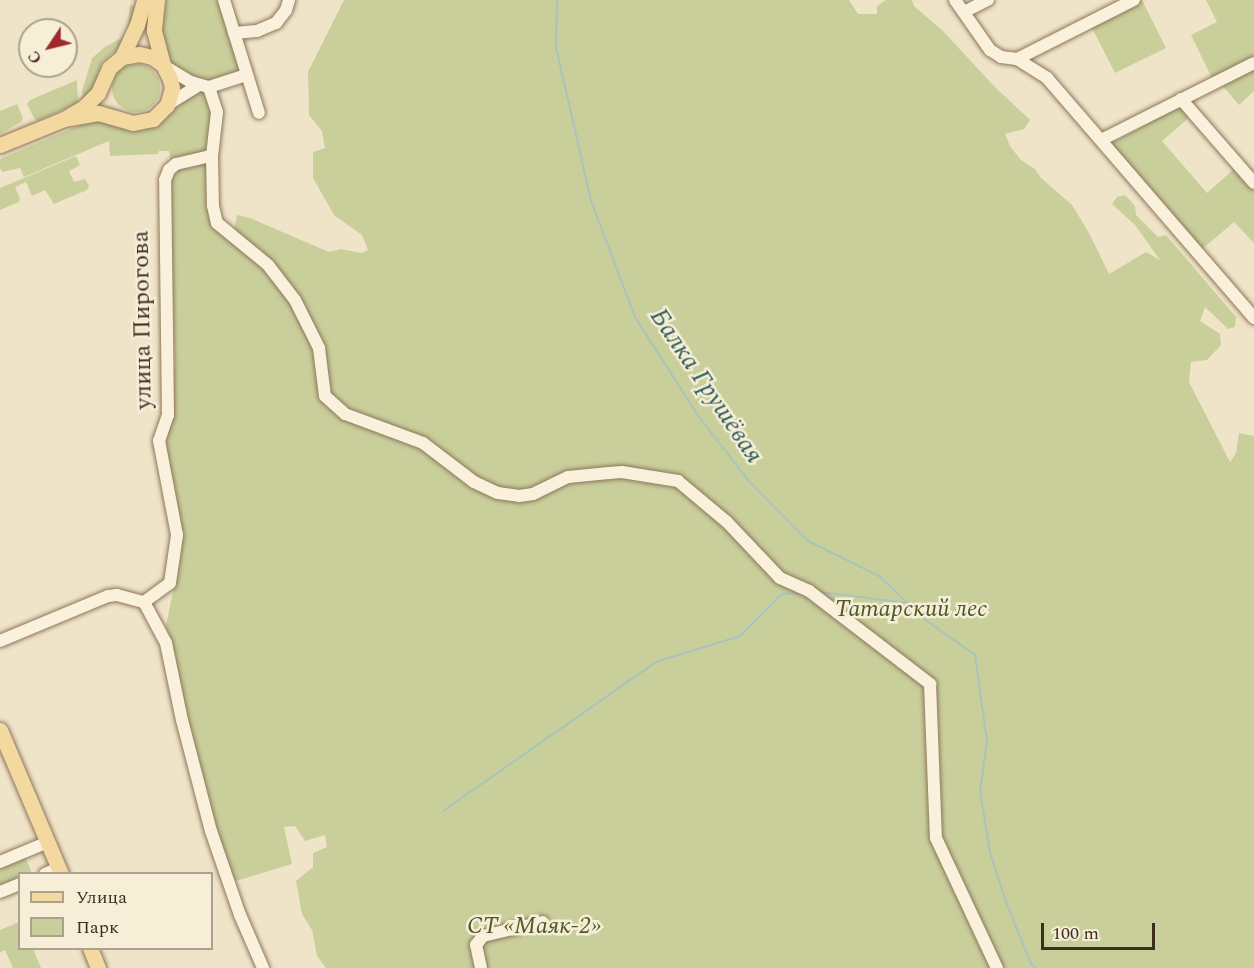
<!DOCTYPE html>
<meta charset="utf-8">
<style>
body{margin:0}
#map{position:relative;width:1254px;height:968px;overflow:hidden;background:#f0e4c8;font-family:Spectral,serif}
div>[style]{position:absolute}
.green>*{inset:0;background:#c9cf9b}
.round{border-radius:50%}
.stream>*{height:2px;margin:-1px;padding:0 1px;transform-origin:1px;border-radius:1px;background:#a9c4bc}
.roads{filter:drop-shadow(0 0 2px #8d765c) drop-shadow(0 0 2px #8d765c)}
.minor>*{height:12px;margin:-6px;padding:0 6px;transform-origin:6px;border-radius:6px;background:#faf1dc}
.major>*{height:15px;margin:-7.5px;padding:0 7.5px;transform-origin:7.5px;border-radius:7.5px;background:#f3d9a0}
span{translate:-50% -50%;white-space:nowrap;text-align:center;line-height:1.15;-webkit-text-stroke:5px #f7eed8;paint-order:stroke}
.street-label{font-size:24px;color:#3d2e20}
.park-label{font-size:24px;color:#4d5a26;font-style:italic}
.water-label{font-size:26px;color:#2f5d5a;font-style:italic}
.legend{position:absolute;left:18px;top:872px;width:195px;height:78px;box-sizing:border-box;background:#f7eed8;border:2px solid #ada18e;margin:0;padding:8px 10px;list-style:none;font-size:18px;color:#3d2e20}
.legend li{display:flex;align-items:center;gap:12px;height:30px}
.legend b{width:30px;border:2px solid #ada18e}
.north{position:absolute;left:18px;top:18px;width:60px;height:60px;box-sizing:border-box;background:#f7eed8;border:2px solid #ada18e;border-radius:50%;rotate:235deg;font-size:16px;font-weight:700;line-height:24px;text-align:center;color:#3d2e20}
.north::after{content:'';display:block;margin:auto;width:21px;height:27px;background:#9e2a2b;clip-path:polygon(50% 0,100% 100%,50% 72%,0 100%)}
.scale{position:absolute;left:1041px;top:923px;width:114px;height:27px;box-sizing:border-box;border:3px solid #3d2e20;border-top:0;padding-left:8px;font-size:18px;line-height:21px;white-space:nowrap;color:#3d2e20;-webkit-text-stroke:4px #f7eed8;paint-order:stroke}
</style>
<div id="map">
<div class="green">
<i style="clip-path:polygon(166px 0,219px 0,240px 65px,237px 75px,214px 82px,195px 81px,172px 65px,162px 35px)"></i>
<i style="clip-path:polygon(344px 0,849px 0,858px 14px,877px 14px,877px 6px,886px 0,912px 0,914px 6px,943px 31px,993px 85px,1030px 120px,1024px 129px,1005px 134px,1010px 146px,1021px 160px,1035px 169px,1041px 178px,1072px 205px,1088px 231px,1109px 274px,1146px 252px,1160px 260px,1135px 225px,1112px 204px,1117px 197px,1125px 195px,1135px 206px,1136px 215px,1158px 237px,1166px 235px,1236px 317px,1235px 327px,1228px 329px,1205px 307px,1200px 321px,1220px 334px,1221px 345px,1207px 360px,1191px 362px,1189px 382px,1230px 462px,1236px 453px,1239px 433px,1254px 436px,1254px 968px,326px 968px,317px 956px,312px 930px,302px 914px,296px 881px,313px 867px,313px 853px,327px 847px,325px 835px,305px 841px,295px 826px,284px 827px,292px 864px,236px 881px,230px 874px,214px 830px,166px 626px,175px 581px,165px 453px,172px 368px,175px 367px,170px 183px,179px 169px,201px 163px,210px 163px,208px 211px,211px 221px,233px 239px,237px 215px,250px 218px,329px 252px,341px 249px,361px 253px,368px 250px,362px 235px,334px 215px,313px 178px,313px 152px,325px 148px,322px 131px,309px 115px,308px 72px)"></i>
<i style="clip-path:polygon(1142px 0,1166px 48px,1115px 73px,1091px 26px)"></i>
<i style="clip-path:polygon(1206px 0,1254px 0,1254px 59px,1213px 80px,1191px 35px,1217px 22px)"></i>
<i style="clip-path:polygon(130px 5px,139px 7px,128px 40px,102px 62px,93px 93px,84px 101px,82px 91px,92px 58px,105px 47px,127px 35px)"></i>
<i class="round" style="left:112px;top:64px;width:48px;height:48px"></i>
<i style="clip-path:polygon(1254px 67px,1254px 91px,1239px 105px,1221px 84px)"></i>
<i style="clip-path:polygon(77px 80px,78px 103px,38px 121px,34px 118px,27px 104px,30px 100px)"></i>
<i style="clip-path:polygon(203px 90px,211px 95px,213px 149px,171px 162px,169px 151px,159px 151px,158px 154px,110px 156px,109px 141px,24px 177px,20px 168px,2px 172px,0 168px,0 159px,90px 121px,113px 124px,132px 131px,152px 128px,167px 117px,180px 99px)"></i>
<i style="clip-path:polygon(17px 104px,23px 118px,21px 122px,0 134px,0 111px)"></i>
<i style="clip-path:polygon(1179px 106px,1191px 116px,1162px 141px,1207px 193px,1236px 167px,1254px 187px,1254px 243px,1234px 222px,1201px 250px,1111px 144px)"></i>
<i style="clip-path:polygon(76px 156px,80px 165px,69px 171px,74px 182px,85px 179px,89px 186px,87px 190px,54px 204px,45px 190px,32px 196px,26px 182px,15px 187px,20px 198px,19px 202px,0 210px,0 188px)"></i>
<i style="clip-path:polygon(25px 857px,32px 873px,20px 874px,19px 879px,0 887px,0 867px)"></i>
<i style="clip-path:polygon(19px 922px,20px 948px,33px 949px,41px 968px,13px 968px,5px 950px,0 952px,0 930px)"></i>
</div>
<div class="stream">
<i style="left:557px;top:0;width:47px;rotate:91.2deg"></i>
<i style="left:556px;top:47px;width:158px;rotate:77.2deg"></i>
<i style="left:591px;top:201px;width:124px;rotate:69.2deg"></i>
<i style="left:635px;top:317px;width:119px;rotate:57.4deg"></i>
<i style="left:699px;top:417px;width:80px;rotate:52.1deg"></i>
<i style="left:748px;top:480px;width:86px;rotate:45.5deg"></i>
<i style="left:808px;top:541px;width:79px;rotate:26.2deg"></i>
<i style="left:879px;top:576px;width:66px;rotate:43.2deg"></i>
<i style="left:927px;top:621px;width:59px;rotate:35.3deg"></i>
<i style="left:975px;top:655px;width:88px;rotate:82.1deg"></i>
<i style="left:987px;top:742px;width:49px;rotate:98.1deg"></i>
<i style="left:980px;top:791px;width:62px;rotate:80.7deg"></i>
<i style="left:990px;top:852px;width:49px;rotate:72.3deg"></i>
<i style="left:1005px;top:899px;width:70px;rotate:68.2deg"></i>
<i style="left:1031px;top:964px;width:6px;rotate:39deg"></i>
<i style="left:819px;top:592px;width:90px;rotate:7deg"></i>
<i style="left:443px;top:811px;width:260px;rotate:-35deg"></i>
<i style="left:656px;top:662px;width:88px;rotate:-17.2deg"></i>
<i style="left:740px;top:636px;width:59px;rotate:-45deg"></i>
<i style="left:782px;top:594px;width:19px;rotate:-3deg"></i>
</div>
<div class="roads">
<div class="minor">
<i style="left:224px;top:0;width:118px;rotate:72.8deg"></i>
<i style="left:955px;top:0;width:61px;rotate:55deg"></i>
<i style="left:990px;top:50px;width:13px;rotate:32deg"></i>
<i style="left:1001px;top:57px;width:16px;rotate:7deg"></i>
<i style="left:1017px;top:59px;width:36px;rotate:32deg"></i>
<i style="left:1047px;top:78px;width:317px;rotate:49.2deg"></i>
<i style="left:964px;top:12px;width:27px;rotate:-27deg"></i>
<i style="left:234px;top:33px;width:23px;rotate:-5deg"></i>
<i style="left:257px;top:31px;width:21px;rotate:-23deg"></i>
<i style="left:276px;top:23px;width:16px;rotate:-52deg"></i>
<i style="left:286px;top:10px;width:10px;rotate:-73deg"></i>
<i style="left:1017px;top:59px;width:131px;rotate:-26.8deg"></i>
<i style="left:164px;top:66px;width:31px;rotate:31deg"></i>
<i style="left:191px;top:82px;width:19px;rotate:16deg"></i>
<i style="left:209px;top:87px;width:39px;rotate:-18deg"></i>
<i style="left:1181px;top:99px;width:111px;rotate:49deg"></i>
<i style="left:167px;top:105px;width:38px;rotate:-32deg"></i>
<i style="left:1101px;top:140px;width:171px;rotate:-26.7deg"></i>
<i style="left:212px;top:156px;width:50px;rotate:88.9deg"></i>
<i style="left:213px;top:206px;width:17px;rotate:77deg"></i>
<i style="left:217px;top:223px;width:66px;rotate:39.5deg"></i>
<i style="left:268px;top:265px;width:44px;rotate:52.4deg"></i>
<i style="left:295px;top:300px;width:54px;rotate:63.4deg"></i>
<i style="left:319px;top:348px;width:48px;rotate:82.9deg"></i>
<i style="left:325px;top:396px;width:27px;rotate:42deg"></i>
<i style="left:345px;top:414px;width:83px;rotate:20.4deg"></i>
<i style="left:423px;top:443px;width:64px;rotate:37.4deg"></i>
<i style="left:474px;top:482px;width:26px;rotate:25deg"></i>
<i style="left:498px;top:493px;width:21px;rotate:8deg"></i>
<i style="left:519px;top:496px;width:14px;rotate:-8deg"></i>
<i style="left:533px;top:494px;width:39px;rotate:-26deg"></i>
<i style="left:568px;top:477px;width:41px;rotate:-5.6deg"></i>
<i style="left:609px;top:473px;width:13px;rotate:-4deg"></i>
<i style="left:622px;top:472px;width:57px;rotate:9.1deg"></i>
<i style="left:678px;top:481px;width:64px;rotate:39.9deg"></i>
<i style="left:727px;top:522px;width:77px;rotate:46.6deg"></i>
<i style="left:780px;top:578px;width:32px;rotate:24deg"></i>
<i style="left:809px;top:591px;width:153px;rotate:37.5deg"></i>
<i style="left:930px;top:684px;width:154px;rotate:87.8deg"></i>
<i style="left:936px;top:838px;width:144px;rotate:64.9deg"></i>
<i style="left:144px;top:602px;width:32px;rotate:-36deg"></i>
<i style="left:170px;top:583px;width:49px;rotate:-81.7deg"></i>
<i style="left:177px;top:535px;width:96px;rotate:-100.8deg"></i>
<i style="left:159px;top:441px;width:28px;rotate:-71deg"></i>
<i style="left:168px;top:415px;width:235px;rotate:-90.7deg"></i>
<i style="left:165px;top:180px;width:11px;rotate:-68deg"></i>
<i style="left:169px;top:170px;width:9px;rotate:-41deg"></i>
<i style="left:176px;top:164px;width:37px;rotate:-13deg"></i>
<i style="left:212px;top:156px;width:44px;rotate:-83.5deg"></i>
<i style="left:217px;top:112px;width:26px;rotate:-108deg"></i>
<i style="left:0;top:641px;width:117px;rotate:-22.6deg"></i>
<i style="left:108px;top:596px;width:9px;rotate:-6deg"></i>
<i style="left:117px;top:595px;width:28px;rotate:15deg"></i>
<i style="left:144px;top:602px;width:47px;rotate:61.8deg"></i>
<i style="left:166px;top:643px;width:79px;rotate:78.3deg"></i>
<i style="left:182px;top:720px;width:115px;rotate:75.4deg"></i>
<i style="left:211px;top:831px;width:89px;rotate:71deg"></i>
<i style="left:240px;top:915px;width:58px;rotate:66.5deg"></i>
<i style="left:0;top:862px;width:52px;rotate:-22.6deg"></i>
<i style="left:45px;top:874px;width:15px;rotate:-23deg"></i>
<i style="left:0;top:892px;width:22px;rotate:-22deg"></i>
<i style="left:481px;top:968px;width:24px;rotate:-102deg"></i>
<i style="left:476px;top:945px;width:11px;rotate:-52deg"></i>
<i style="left:483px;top:936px;width:61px;rotate:-13.3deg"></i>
</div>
<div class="major">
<i style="left:157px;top:0;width:31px;rotate:96deg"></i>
<i style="left:154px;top:31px;width:35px;rotate:75deg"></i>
<i style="left:122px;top:57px;width:35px;rotate:-65deg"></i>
<i style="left:137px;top:25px;width:26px;rotate:-74deg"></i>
<i style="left:0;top:145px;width:69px;rotate:-22.1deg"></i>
<i style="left:64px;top:119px;width:23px;rotate:-31deg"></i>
<i style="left:84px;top:107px;width:20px;rotate:-45deg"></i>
<i style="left:98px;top:93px;width:27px;rotate:-66deg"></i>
<i style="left:109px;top:68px;width:17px;rotate:-40deg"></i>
<i style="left:122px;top:57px;width:17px;rotate:-10deg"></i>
<i style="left:139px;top:54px;width:13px;rotate:13deg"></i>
<i style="left:152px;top:57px;width:14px;rotate:36deg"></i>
<i style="left:163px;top:65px;width:16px;rotate:63deg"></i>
<i style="left:170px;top:79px;width:9px;rotate:77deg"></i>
<i style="left:172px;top:88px;width:18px;rotate:106deg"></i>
<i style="left:167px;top:105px;width:20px;rotate:135deg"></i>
<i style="left:153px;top:119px;width:20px;rotate:169deg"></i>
<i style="left:133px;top:123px;width:36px;rotate:-164deg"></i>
<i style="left:98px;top:113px;width:35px;rotate:170deg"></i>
<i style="left:0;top:730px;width:156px;rotate:67deg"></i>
<i style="left:90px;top:948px;width:22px;rotate:68deg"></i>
</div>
</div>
<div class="street-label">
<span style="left:143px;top:320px;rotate:-91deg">улица Пирогова</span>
</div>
<div class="park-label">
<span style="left:911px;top:610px">Татарский лес</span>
<span style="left:534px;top:927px">СТ «Маяк-2»</span>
</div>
<div class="water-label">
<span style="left:706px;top:386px;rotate:56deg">Балка Грушёвая</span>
</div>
<ul class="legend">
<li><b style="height:8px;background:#f3d9a0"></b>Улица</li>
<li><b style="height:16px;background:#c9cf9b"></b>Парк</li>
</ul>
<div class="north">С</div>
<div class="scale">100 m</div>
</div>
